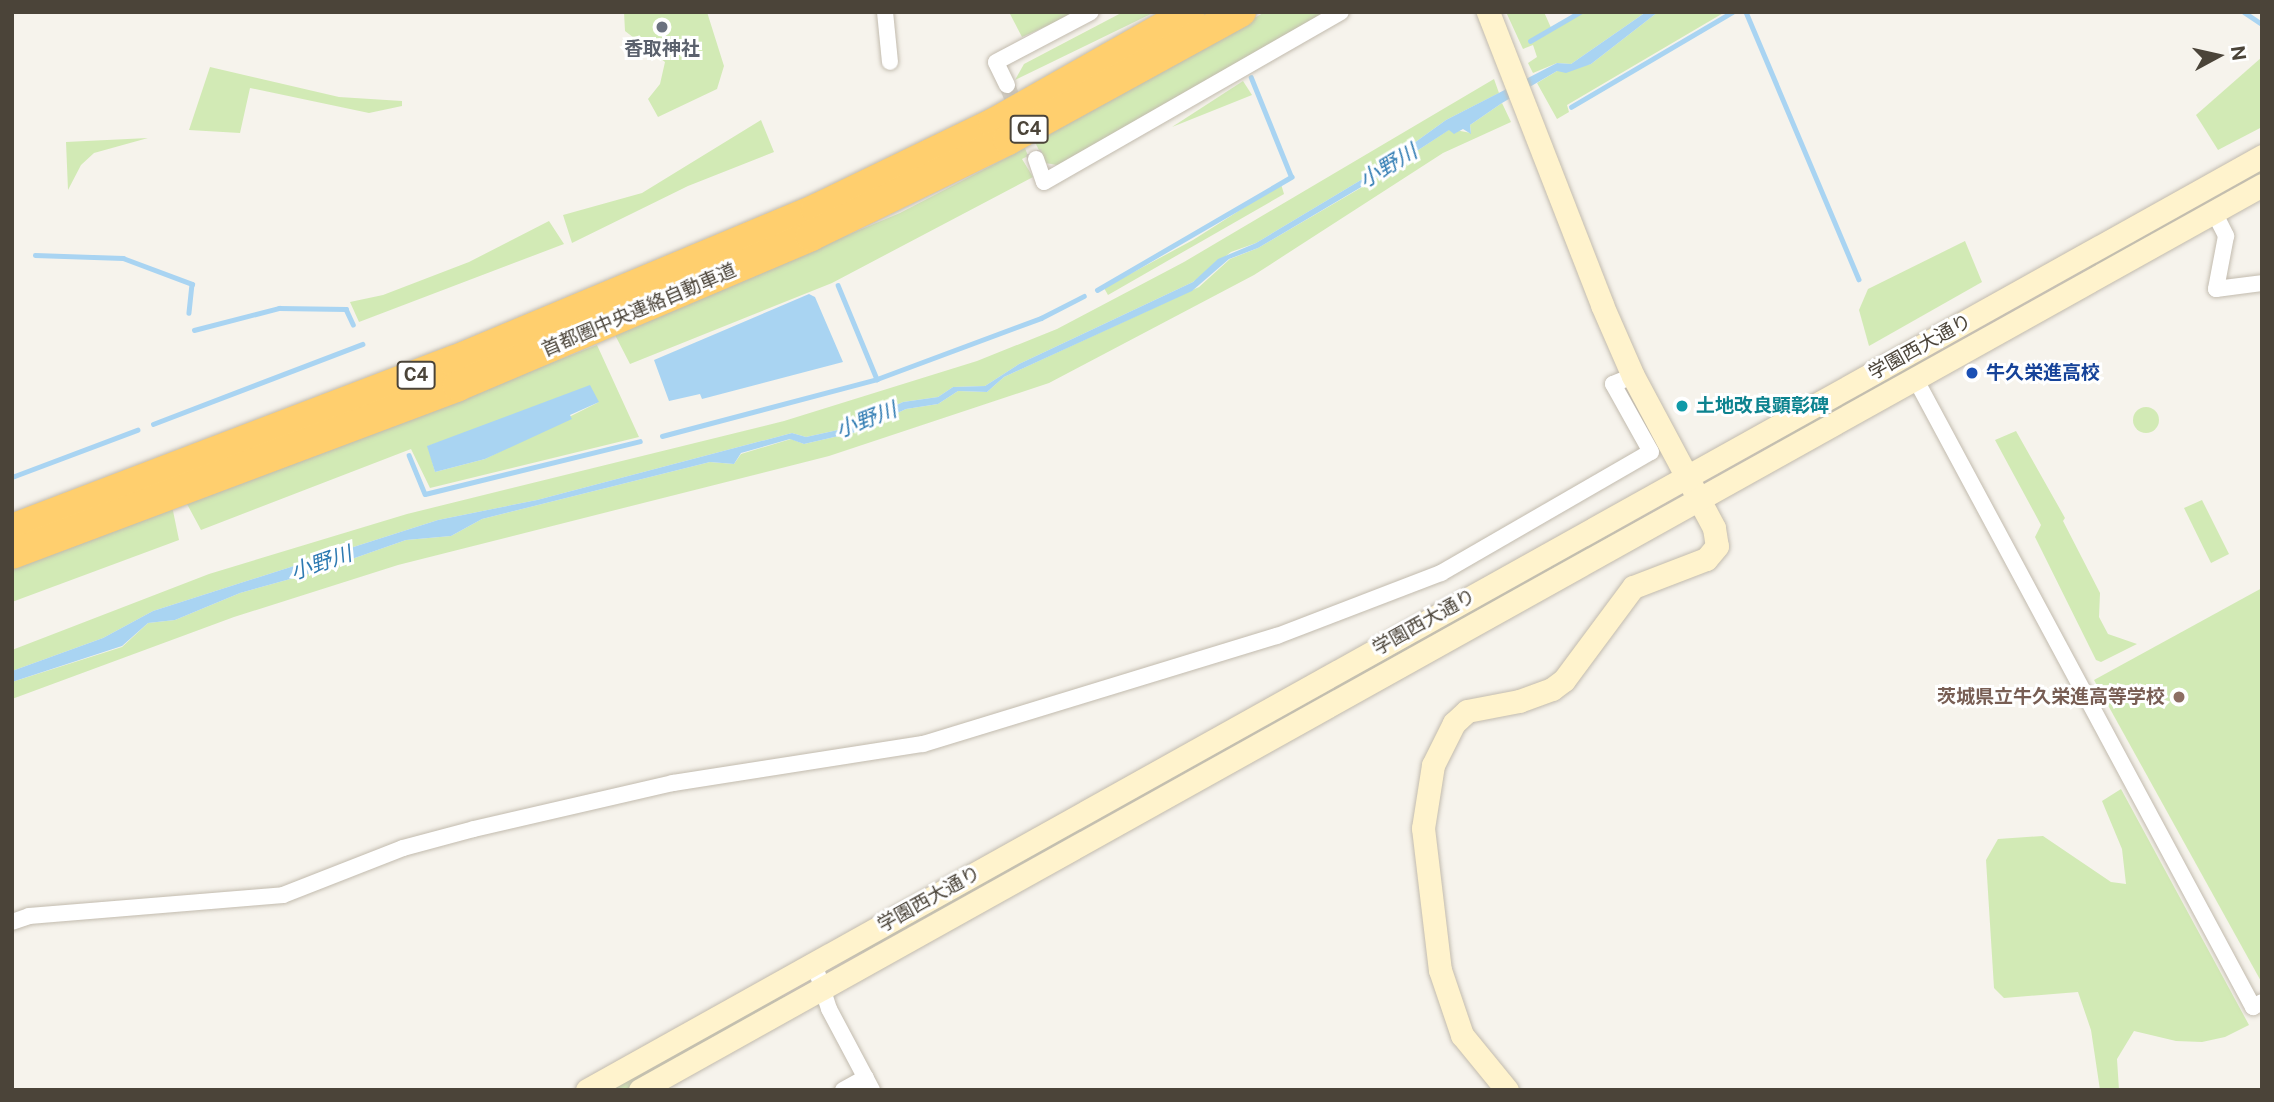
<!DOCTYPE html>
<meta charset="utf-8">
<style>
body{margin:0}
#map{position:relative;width:2274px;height:1102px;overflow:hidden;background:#f6f3ec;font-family:"Public Sans","Noto Sans JP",sans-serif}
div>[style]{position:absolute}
.green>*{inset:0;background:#d2eab5}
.round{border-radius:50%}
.water>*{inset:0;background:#a9d4f2}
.stream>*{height:4.5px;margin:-2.25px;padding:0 2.25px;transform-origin:2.25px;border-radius:2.25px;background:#a9d4f2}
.street-tunnel>*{height:16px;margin-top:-8px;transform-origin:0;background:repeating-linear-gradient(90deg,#d4d0c8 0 16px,transparent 0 24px)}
.roads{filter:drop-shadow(0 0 2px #c2bbae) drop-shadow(0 0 2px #c2bbae)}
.street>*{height:16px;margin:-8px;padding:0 8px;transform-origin:8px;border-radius:8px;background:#fff}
.secondary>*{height:23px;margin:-11.5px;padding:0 11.5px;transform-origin:11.5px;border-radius:11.5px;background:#fff3cd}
.highway>*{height:30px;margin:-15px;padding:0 15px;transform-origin:15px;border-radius:15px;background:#ffcf6e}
.dots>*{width:19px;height:19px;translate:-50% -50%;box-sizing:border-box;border:4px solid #fff;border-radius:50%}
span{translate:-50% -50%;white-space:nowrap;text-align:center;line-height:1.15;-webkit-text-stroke:6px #fff;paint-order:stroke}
.shield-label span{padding:2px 5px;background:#fff;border:2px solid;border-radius:5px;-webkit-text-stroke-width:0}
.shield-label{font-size:18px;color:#4b4439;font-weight:700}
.worship-label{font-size:19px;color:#5b616d;font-weight:700}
.street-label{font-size:19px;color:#4b4439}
.transit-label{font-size:19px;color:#164399;font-weight:700}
.left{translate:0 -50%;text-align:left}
.culture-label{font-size:19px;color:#0d838f;font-weight:700}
.education-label{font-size:19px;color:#785e54;font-weight:700}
.right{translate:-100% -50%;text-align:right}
.water-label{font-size:21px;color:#2e7ab2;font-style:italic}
.frame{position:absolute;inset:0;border:14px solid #4b4439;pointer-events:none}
.north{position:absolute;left:2183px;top:21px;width:70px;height:70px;-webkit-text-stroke:5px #fff;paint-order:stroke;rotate:82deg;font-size:19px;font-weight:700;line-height:28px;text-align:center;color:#4b4439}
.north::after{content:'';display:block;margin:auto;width:24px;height:32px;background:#4b4439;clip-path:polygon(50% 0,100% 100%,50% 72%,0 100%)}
</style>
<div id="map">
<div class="green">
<i style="clip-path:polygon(624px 12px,707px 12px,724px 66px,717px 89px,658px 117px,648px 99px,660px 84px,665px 62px,625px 31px)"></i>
<i style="clip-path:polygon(1009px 12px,1078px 12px,1022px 37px)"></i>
<i style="clip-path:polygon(1123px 12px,1155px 12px,1015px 80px,1024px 64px)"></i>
<i style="clip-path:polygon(1265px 12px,1325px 12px,1063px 166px,1045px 163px,1034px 140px)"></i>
<i style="clip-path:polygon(1506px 12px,1544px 12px,1552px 30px,1584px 12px,1646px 12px,1571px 64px,1557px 63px,1533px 73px,1528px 63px,1537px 57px,1533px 45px,1523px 49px)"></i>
<i style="clip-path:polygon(1658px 12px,1725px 12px,1567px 105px,1569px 112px,1557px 119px,1537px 83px,1557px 71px,1591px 64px)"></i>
<i style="clip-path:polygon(2262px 57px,2262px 127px,2218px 150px,2196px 115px)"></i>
<i style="clip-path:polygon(210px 67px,339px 97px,402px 101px,402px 106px,369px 113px,250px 88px,240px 133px,189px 130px)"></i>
<i style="clip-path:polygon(1494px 79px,1499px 93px,1446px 120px,1371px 174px,1256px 243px,1231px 252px,1193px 282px,1019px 364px,985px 386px,953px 387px,938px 397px,903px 402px,847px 428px,806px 437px,792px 433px,537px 500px,438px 520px,153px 611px,103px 638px,12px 671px,12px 650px,209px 574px,407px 514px,784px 421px,977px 361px,1057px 329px,1184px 262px)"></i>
<i style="clip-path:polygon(1243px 81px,1252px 95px,1172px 127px)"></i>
<i style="clip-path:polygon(1502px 103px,1511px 122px,1443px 153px,1254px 275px,1049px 383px,829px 456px,398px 565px,234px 617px,12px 699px,12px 682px,122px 647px,148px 623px,175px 620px,240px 593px,312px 573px,406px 540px,451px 536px,482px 519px,710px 462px,734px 464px,741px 454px,791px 439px,804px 444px,856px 432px,906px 409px,938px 404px,958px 391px,987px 392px,1004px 377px,1199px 287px,1230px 259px,1258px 248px,1364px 186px,1450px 129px,1471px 133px,1470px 125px)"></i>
<i style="clip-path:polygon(761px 120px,774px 152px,688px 186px,572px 243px,563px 215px,642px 193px)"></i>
<i style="clip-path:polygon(148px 138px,94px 153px,81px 165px,68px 190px,66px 142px)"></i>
<i style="clip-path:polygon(1025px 148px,1028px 156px,1022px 159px,1033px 177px,832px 283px,630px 364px,614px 333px,900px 213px)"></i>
<i style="clip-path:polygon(2262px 166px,2262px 178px,2089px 270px,2091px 262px)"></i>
<i style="clip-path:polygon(1281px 184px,1284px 194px,1108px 295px,1104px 288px,1193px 240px)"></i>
<i style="clip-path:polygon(549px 221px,564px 244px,359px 322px,350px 302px,383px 295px,469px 262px)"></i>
<i style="clip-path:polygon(1965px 241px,1982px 282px,1869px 346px,1859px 310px,1868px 289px)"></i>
<i style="clip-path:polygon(evenodd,597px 345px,639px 437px,430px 488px,411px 449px,201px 530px,187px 504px,597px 345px,599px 402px,485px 459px,435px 472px,428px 446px,490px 425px,599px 402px)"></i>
<i style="clip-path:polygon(1940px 353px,1842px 414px,1726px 465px,1882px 377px)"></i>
<i class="round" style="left:2133px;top:407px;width:26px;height:26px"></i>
<i style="clip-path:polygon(2016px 431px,2065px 518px,2063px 521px,2100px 593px,2099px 617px,2108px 634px,2137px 644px,2101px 662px,2096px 660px,2035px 537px,2041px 525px,1995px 440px)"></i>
<i style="clip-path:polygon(2202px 500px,2229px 554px,2211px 563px,2184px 508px)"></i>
<i style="clip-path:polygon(172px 506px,179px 540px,12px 602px,12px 569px)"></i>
<i style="clip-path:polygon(1658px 510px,867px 950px,827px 969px,1578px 550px)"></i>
<i style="clip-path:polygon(2262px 588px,2262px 983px,2094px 680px)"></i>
<i style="clip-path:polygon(2121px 789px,2249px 1025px,2225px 1037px,2202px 1042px,2176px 1041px,2134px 1031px,2117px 1059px,2119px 1090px,2100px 1090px,2091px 1030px,2078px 992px,2004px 998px,1994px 988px,1986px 860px,1998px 839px,2043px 836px,2111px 882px,2126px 884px,2122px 849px,2102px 801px)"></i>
<i style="clip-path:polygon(810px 982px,805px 991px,626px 1090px,602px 1090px,759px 1002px,788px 995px)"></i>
</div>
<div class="water">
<i style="clip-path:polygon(1646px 12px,1658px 12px,1591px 64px,1566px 73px,1557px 71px,1502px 103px,1470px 125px,1471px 134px,1463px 129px,1454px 134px,1449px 130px,1363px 186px,1258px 248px,1229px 259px,1192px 291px,1004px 377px,987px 392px,958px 391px,938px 404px,906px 409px,856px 432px,804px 444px,790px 439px,741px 453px,734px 464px,710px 462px,482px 519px,451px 536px,406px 540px,312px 573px,240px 593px,175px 620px,148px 623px,122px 646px,12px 682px,12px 671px,103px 638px,153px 611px,438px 520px,537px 500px,792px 433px,806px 437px,847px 428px,903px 402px,938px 397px,953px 387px,985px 386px,1019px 364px,1193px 282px,1218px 259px,1256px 243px,1371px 174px,1446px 120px,1557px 63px,1571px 64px)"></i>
<i style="clip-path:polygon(809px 294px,815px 297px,843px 362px,702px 399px,700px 394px,669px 401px,654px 360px)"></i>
<i style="clip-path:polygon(590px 385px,599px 402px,570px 415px,572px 419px,485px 459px,435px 472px,427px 446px)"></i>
</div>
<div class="stream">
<i style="left:1746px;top:12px;width:290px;rotate:67.1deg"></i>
<i style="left:2244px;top:12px;width:22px;rotate:34deg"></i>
<i style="left:1530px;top:41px;width:58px;rotate:-30.1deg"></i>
<i style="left:1571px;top:107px;width:187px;rotate:-30.5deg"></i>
<i style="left:35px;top:255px;width:88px;rotate:2deg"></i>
<i style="left:123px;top:258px;width:74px;rotate:20.6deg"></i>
<i style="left:192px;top:284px;width:29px;rotate:96deg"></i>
<i style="left:838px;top:285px;width:102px;rotate:67.5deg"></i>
<i style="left:1097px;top:290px;width:225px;rotate:-30.2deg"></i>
<i style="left:1291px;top:177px;width:107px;rotate:-112deg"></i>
<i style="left:194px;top:330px;width:88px;rotate:-14.5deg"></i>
<i style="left:279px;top:308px;width:67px;rotate:0.9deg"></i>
<i style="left:346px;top:309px;width:17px;rotate:65deg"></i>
<i style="left:153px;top:424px;width:224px;rotate:-20.9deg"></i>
<i style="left:662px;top:436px;width:222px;rotate:-14.8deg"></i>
<i style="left:877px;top:379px;width:175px;rotate:-20.4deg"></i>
<i style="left:1041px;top:318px;width:48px;rotate:-27.1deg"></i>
<i style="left:409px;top:455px;width:42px;rotate:67.7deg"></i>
<i style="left:425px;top:494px;width:221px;rotate:-13.8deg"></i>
<i style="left:12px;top:477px;width:134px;rotate:-20.6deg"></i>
</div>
<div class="street-tunnel">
<i style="left:1007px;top:85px;width:79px;rotate:68.6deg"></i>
</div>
<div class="roads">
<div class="street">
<i style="left:885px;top:12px;width:50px;rotate:84.3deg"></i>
<i style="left:1007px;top:85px;width:25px;rotate:-116deg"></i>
<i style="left:996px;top:62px;width:107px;rotate:-27.8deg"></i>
<i style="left:1036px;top:159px;width:24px;rotate:71deg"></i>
<i style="left:1044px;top:182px;width:342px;rotate:-29.8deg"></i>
<i style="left:2214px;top:212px;width:27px;rotate:63deg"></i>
<i style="left:2226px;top:236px;width:54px;rotate:100.7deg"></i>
<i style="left:2216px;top:289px;width:46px;rotate:-7.4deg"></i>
<i style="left:1916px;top:380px;width:712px;rotate:61.74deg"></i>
<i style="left:2253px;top:1007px;width:10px;rotate:-29deg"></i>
<i style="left:12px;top:922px;width:18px;rotate:-19deg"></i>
<i style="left:29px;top:916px;width:255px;rotate:-4.7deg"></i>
<i style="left:283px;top:895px;width:129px;rotate:-21.4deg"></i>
<i style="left:403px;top:848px;width:73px;rotate:-15deg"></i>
<i style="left:474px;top:829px;width:204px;rotate:-13deg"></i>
<i style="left:673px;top:783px;width:253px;rotate:-8.9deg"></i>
<i style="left:923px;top:744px;width:370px;rotate:-17deg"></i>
<i style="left:1277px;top:636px;width:176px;rotate:-21deg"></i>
<i style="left:1441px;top:573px;width:242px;rotate:-30deg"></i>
<i style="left:1651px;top:452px;width:78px;rotate:-119.2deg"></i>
<i style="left:1613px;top:384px;width:22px;rotate:-22deg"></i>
<i style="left:814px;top:963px;width:48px;rotate:71.9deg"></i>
<i style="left:829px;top:1009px;width:92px;rotate:62deg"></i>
<i style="left:843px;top:1090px;width:26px;rotate:-29deg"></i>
</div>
<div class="secondary">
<i style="left:1488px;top:12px;width:314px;rotate:68.7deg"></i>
<i style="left:1602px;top:305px;width:77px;rotate:66.4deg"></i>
<i style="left:1633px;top:376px;width:172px;rotate:61.9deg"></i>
<i style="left:1714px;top:528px;width:18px;rotate:81deg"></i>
<i style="left:1717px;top:546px;width:17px;rotate:130deg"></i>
<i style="left:1706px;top:559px;width:78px;rotate:159deg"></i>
<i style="left:1633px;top:587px;width:116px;rotate:126.6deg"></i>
<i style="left:1564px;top:680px;width:15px;rotate:143deg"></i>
<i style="left:1552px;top:689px;width:35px;rotate:160deg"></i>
<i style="left:1519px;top:701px;width:53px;rotate:169.1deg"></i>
<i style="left:1467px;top:711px;width:18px;rotate:137deg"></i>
<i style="left:1454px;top:723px;width:47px;rotate:116.6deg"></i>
<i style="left:1433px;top:765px;width:64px;rotate:99deg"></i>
<i style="left:1423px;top:828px;width:143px;rotate:83.2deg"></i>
<i style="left:1440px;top:970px;width:69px;rotate:71.3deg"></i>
<i style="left:1462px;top:1035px;width:71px;rotate:50.7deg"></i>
<i style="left:587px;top:1090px;width:1918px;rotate:-29.14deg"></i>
<i style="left:640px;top:1090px;width:1857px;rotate:-29.16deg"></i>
</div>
<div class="highway">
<i style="left:12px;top:529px;width:472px;rotate:-20.9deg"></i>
<i style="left:453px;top:361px;width:394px;rotate:-22.7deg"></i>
<i style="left:816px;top:209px;width:198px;rotate:-25.8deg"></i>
<i style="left:994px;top:123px;width:225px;rotate:-29.5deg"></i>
<i style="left:12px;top:554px;width:477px;rotate:-20.6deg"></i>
<i style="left:458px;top:386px;width:384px;rotate:-23deg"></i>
<i style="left:811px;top:236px;width:219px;rotate:-26deg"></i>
<i style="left:1008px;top:140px;width:266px;rotate:-28.8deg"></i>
</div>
</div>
<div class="dots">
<i style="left:662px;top:27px;background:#6b7280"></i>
<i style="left:1972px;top:373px;background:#1a4fb4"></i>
<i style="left:1682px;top:406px;background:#0f9aa8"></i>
<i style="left:2179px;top:697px;background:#8d6e63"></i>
</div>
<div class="shield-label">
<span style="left:1029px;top:129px">C4</span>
<span style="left:416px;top:375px">C4</span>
</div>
<div class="worship-label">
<span style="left:662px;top:49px">香取神社</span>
</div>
<div class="street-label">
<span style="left:639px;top:310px;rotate:-23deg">首都圏中央連絡自動車道</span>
<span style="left:1920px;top:347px;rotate:-29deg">学園西大通り</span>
<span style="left:1424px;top:622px;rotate:-29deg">学園西大通り</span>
<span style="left:929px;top:899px;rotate:-29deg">学園西大通り</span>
</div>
<div class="transit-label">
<span class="left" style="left:1986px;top:373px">牛久栄進高校</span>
</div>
<div class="culture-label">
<span class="left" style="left:1696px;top:406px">土地改良顕彰碑</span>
</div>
<div class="education-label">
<span class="right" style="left:2165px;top:697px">茨城県立牛久栄進高等学校</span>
</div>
<div class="water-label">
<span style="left:1388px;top:166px;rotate:-31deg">小野川</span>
<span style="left:866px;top:420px;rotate:-21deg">小野川</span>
<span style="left:321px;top:563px;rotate:-19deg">小野川</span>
</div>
<div class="frame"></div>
<div class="north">N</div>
</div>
